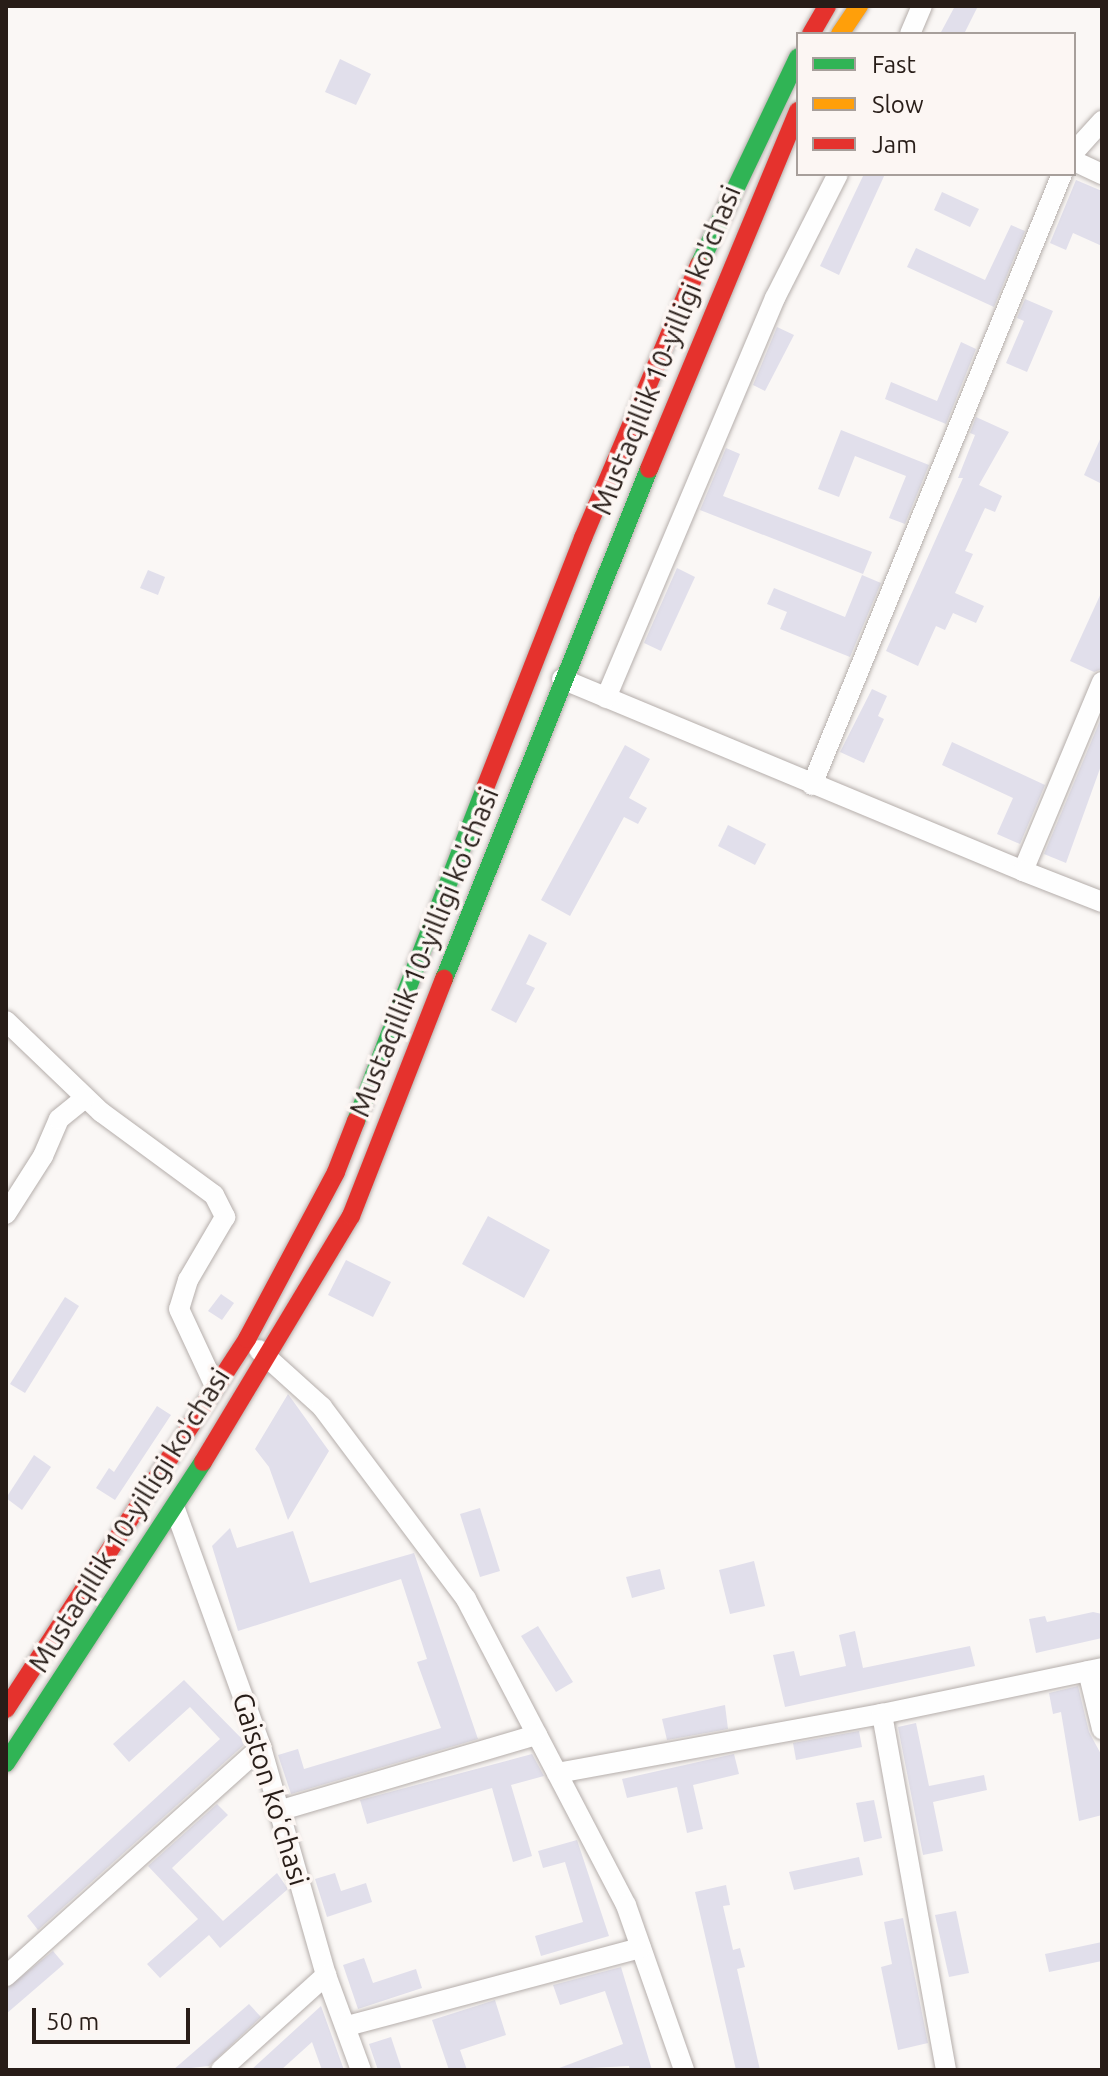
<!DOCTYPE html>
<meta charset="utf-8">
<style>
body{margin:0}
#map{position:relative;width:1108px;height:2076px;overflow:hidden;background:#faf7f5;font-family:Ubuntu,sans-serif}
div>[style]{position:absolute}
.building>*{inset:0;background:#e1dfeb}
.roads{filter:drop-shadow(0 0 2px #b5aeab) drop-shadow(0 0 2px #b5aeab)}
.street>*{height:20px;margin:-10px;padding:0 10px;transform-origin:10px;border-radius:10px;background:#fefefe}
.fast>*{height:18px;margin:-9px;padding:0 9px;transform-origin:9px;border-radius:9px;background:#30b455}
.slow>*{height:18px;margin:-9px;padding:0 9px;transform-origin:9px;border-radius:9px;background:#ff9f0a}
.jam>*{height:18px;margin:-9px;padding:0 9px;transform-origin:9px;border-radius:9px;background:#e5322d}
span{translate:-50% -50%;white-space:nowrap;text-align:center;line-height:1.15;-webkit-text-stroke:7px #fcf6f3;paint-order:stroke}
.street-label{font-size:28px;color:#281d18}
.frame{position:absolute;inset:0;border:8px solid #281d18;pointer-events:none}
.legend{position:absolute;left:796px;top:32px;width:280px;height:144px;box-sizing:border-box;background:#fcf6f3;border:2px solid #a79f9b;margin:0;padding:10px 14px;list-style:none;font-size:24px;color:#281d18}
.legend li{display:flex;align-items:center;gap:16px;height:40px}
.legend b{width:40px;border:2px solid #a79f9b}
.scale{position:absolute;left:32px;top:2008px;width:158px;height:36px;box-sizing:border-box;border:4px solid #281d18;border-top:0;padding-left:10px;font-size:24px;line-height:28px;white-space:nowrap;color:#281d18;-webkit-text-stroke:6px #fcf6f3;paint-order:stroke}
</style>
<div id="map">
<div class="building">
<i style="clip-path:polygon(955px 6px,978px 6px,964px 34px,940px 34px)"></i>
<i style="clip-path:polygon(340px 59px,371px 74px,356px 105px,325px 92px)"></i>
<i style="clip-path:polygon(864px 174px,885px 174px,839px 275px,820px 266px)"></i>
<i style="clip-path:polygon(1076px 180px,1102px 191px,1102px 246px,1073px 233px,1066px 250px,1050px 243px)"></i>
<i style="clip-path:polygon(942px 192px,979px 209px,970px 227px,934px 210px)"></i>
<i style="clip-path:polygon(1011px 225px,1025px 231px,994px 307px,907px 267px,916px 248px,985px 280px)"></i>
<i style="clip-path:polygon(1025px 299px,1053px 311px,1027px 372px,1006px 363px,1024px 321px,1017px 318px)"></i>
<i style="clip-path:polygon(777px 327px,794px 335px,765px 391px,753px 385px)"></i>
<i style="clip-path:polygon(961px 342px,976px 349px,946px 424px,885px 399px,891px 382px,937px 401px)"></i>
<i style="clip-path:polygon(976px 417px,1009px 432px,979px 485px,1002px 496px,995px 512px,985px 508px,965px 551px,973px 554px,955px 593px,984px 606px,976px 623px,953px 613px,945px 630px,936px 626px,918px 666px,886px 651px,963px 478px,958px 478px,975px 435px,970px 433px)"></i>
<i style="clip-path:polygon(841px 430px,929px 465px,905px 524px,889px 518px,906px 476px,855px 456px,839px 497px,818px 489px)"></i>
<i style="clip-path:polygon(1102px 435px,1102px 484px,1084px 475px)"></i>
<i style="clip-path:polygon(726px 448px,740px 454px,723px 496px,872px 552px,863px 574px,700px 510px)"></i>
<i style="clip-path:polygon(677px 568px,695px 577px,661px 651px,644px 643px)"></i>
<i style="clip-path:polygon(148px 570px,165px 577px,158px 595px,140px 588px)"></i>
<i style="clip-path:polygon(862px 575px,881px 583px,850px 657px,780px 629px,787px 612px,767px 604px,774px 588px,845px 617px)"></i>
<i style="clip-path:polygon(1102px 591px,1102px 669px,1094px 672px,1070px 661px)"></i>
<i style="clip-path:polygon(872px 689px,887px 696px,878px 716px,884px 719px,864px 763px,840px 752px)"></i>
<i style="clip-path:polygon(1102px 716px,1102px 763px,1066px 863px,1044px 854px)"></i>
<i style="clip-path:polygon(952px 742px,1045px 785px,1020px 844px,997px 834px,1013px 798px,942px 765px)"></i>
<i style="clip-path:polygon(625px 745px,650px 759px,629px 798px,647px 808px,638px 824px,624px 817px,570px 916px,541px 900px)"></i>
<i style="clip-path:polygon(728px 825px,766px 844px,755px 865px,718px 846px)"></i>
<i style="clip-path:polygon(529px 934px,547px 943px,526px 984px,535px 988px,516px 1023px,491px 1010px)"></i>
<i style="clip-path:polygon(488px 1216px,550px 1250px,524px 1298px,462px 1264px)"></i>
<i style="clip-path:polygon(346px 1260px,391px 1282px,373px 1317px,328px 1295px)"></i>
<i style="clip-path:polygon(221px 1294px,234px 1303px,222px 1320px,208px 1311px)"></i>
<i style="clip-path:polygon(65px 1297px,79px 1306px,25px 1393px,10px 1384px)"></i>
<i style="clip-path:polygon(288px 1394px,329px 1451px,288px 1520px,269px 1467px,255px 1449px)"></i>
<i style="clip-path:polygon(157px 1406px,171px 1415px,115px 1500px,96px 1488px,109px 1468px,114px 1472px)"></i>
<i style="clip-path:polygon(34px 1455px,51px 1467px,22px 1510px,6px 1498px)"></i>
<i style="clip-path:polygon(480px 1508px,500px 1571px,480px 1577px,460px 1514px)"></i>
<i style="clip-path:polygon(230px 1528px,237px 1548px,293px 1531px,310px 1583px,414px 1553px,478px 1739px,291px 1794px,278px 1755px,298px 1749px,304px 1769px,441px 1728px,417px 1662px,427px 1659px,401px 1579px,238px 1631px,212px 1546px)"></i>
<i style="clip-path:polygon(754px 1561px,765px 1606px,730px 1614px,719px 1570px)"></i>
<i style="clip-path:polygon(660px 1569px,665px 1589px,632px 1598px,626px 1577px)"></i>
<i style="clip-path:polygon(1093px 1612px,1102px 1614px,1102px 1638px,1036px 1653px,1029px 1619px,1045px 1616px,1047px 1622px)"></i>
<i style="clip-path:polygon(538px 1626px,573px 1682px,556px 1692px,521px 1636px)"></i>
<i style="clip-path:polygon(855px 1631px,863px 1668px,970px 1646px,975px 1666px,785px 1707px,773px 1655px,794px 1651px,800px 1676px,846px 1666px,839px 1635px)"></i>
<i style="clip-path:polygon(184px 1680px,246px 1743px,38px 1930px,27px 1916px,220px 1739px,190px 1707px,129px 1762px,113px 1744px)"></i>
<i style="clip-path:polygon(1078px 1686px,1089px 1732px,1102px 1756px,1102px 1815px,1079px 1821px,1061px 1712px,1053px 1714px,1049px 1693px)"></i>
<i style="clip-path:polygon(725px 1705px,728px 1729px,667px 1740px,662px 1719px)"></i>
<i style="clip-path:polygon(916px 1723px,929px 1786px,984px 1775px,987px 1790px,933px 1802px,943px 1851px,923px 1855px,898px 1727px)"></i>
<i style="clip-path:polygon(859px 1731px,862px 1747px,796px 1760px,793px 1743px)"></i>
<i style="clip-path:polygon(532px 1754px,544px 1776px,511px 1785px,532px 1856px,513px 1862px,492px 1788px,367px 1824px,360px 1800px)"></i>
<i style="clip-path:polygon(734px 1754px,739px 1774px,693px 1785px,703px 1829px,687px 1833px,677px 1787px,627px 1798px,622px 1779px)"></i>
<i style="clip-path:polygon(874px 1800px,882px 1838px,864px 1842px,856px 1803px)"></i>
<i style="clip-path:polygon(217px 1804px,228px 1815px,172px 1868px,223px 1921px,277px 1873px,288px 1889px,220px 1948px,209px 1935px,160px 1978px,147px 1964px,198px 1919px,148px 1866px)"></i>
<i style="clip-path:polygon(577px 1840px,609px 1936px,541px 1956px,535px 1936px,583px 1922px,565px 1862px,543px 1868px,538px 1851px)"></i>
<i style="clip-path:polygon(859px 1857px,863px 1875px,794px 1890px,789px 1872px)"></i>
<i style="clip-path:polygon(335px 1873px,341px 1891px,366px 1883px,372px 1902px,327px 1917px,315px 1879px)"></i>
<i style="clip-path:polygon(726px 1885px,730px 1905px,723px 1906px,733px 1950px,740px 1948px,745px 1967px,737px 1969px,760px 2070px,736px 2070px,695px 1892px)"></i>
<i style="clip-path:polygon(956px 1911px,969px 1973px,949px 1977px,935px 1915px)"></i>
<i style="clip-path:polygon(903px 1918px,928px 2043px,898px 2050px,881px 1967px,892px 1964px,884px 1922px)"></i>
<i style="clip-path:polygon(1102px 1942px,1102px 1961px,1049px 1972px,1045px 1954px)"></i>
<i style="clip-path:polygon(53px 1951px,64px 1964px,6px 2014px,6px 1989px)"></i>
<i style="clip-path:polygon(364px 1958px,373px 1983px,416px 1969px,422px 1988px,358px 2009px,343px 1965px)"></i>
<i style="clip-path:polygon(621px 1967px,652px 2070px,630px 2070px,629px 2066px,554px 2070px,623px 2044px,605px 1991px,560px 2005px,553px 1985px)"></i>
<i style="clip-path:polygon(495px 2000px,506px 2035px,460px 2050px,467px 2070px,449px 2070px,432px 2020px)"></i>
<i style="clip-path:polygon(249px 2004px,261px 2017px,209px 2066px,173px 2070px)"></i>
<i style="clip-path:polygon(321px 2006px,344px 2070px,322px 2070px,312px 2042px,281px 2070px,251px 2070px)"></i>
<i style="clip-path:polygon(391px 2037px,402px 2070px,378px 2070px,369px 2044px)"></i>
</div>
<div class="roads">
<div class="street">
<i style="left:910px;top:34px;width:30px;rotate:-67deg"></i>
<i style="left:1074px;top:152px;width:42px;rotate:-47.9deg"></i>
<i style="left:1074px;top:161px;width:31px;rotate:25deg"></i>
<i style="left:562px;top:679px;width:499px;rotate:22.6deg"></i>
<i style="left:1102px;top:682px;width:205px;rotate:112.7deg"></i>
<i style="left:1023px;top:871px;width:85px;rotate:21.4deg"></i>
<i style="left:606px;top:698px;width:434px;rotate:-67.1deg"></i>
<i style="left:775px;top:298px;width:139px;rotate:-63.1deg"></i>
<i style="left:812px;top:785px;width:660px;rotate:-67.75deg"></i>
<i style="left:6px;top:1021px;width:132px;rotate:43.8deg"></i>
<i style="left:101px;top:1112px;width:140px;rotate:36.3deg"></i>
<i style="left:214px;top:1195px;width:25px;rotate:63deg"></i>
<i style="left:225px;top:1217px;width:73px;rotate:120.4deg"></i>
<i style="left:188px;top:1280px;width:30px;rotate:107deg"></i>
<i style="left:179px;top:1309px;width:83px;rotate:65deg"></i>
<i style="left:6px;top:1214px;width:69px;rotate:-57.5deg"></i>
<i style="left:43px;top:1156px;width:40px;rotate:-66.6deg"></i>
<i style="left:59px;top:1119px;width:33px;rotate:-39deg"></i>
<i style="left:259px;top:1350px;width:85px;rotate:42.1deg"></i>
<i style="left:322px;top:1407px;width:240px;rotate:53.1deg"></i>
<i style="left:466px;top:1599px;width:345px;rotate:62.4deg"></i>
<i style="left:626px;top:1905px;width:175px;rotate:70.6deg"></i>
<i style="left:175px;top:1509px;width:253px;rotate:70.1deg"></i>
<i style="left:261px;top:1747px;width:237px;rotate:74.1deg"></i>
<i style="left:326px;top:1975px;width:101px;rotate:69.8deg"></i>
<i style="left:1088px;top:1671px;width:60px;rotate:76.4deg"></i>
<i style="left:557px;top:1773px;width:330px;rotate:-10.3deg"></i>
<i style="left:278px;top:1811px;width:270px;rotate:-16.4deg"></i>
<i style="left:6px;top:1976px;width:343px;rotate:-41.9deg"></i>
<i style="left:347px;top:2026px;width:304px;rotate:-14.9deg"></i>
<i style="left:221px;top:2070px;width:142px;rotate:-42.1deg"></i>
<i style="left:946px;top:2070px;width:362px;rotate:-100.2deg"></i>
<i style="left:882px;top:1714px;width:225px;rotate:-11.8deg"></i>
</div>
<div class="fast">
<i style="left:699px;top:265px;width:230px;rotate:-64.5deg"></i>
<i style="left:444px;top:979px;width:550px;rotate:-68.1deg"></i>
<i style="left:356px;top:1121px;width:357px;rotate:-68.8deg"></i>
<i style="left:6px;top:1763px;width:360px;rotate:-56.8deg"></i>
</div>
<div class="slow">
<i style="left:840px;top:34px;width:34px;rotate:-56deg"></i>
</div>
<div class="jam">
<i style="left:811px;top:34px;width:32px;rotate:-60deg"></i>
<i style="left:649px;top:469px;width:388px;rotate:-67.4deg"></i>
<i style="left:485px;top:788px;width:269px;rotate:-68.6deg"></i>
<i style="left:583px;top:538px;width:297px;rotate:-67deg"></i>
<i style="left:203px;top:1462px;width:287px;rotate:-59deg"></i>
<i style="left:351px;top:1216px;width:255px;rotate:-68.6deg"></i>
<i style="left:6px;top:1709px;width:442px;rotate:-56.9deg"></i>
<i style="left:247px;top:1339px;width:189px;rotate:-61.9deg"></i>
<i style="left:336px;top:1172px;width:55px;rotate:-68.6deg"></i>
</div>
</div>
<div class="street-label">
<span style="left:666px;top:350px;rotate:-68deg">Mustaqillik 10-yilligi ko'chasi</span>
<span style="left:424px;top:952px;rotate:-68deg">Mustaqillik 10-yilligi ko'chasi</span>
<span style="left:129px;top:1520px;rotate:-58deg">Mustaqillik 10-yilligi ko'chasi</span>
<span style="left:271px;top:1789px;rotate:73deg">Gaiston koʻchasi</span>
</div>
<div class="frame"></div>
<ul class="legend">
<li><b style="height:10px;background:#30b455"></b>Fast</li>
<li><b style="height:10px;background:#ff9f0a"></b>Slow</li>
<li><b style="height:10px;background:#e5322d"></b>Jam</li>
</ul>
<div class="scale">50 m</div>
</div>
